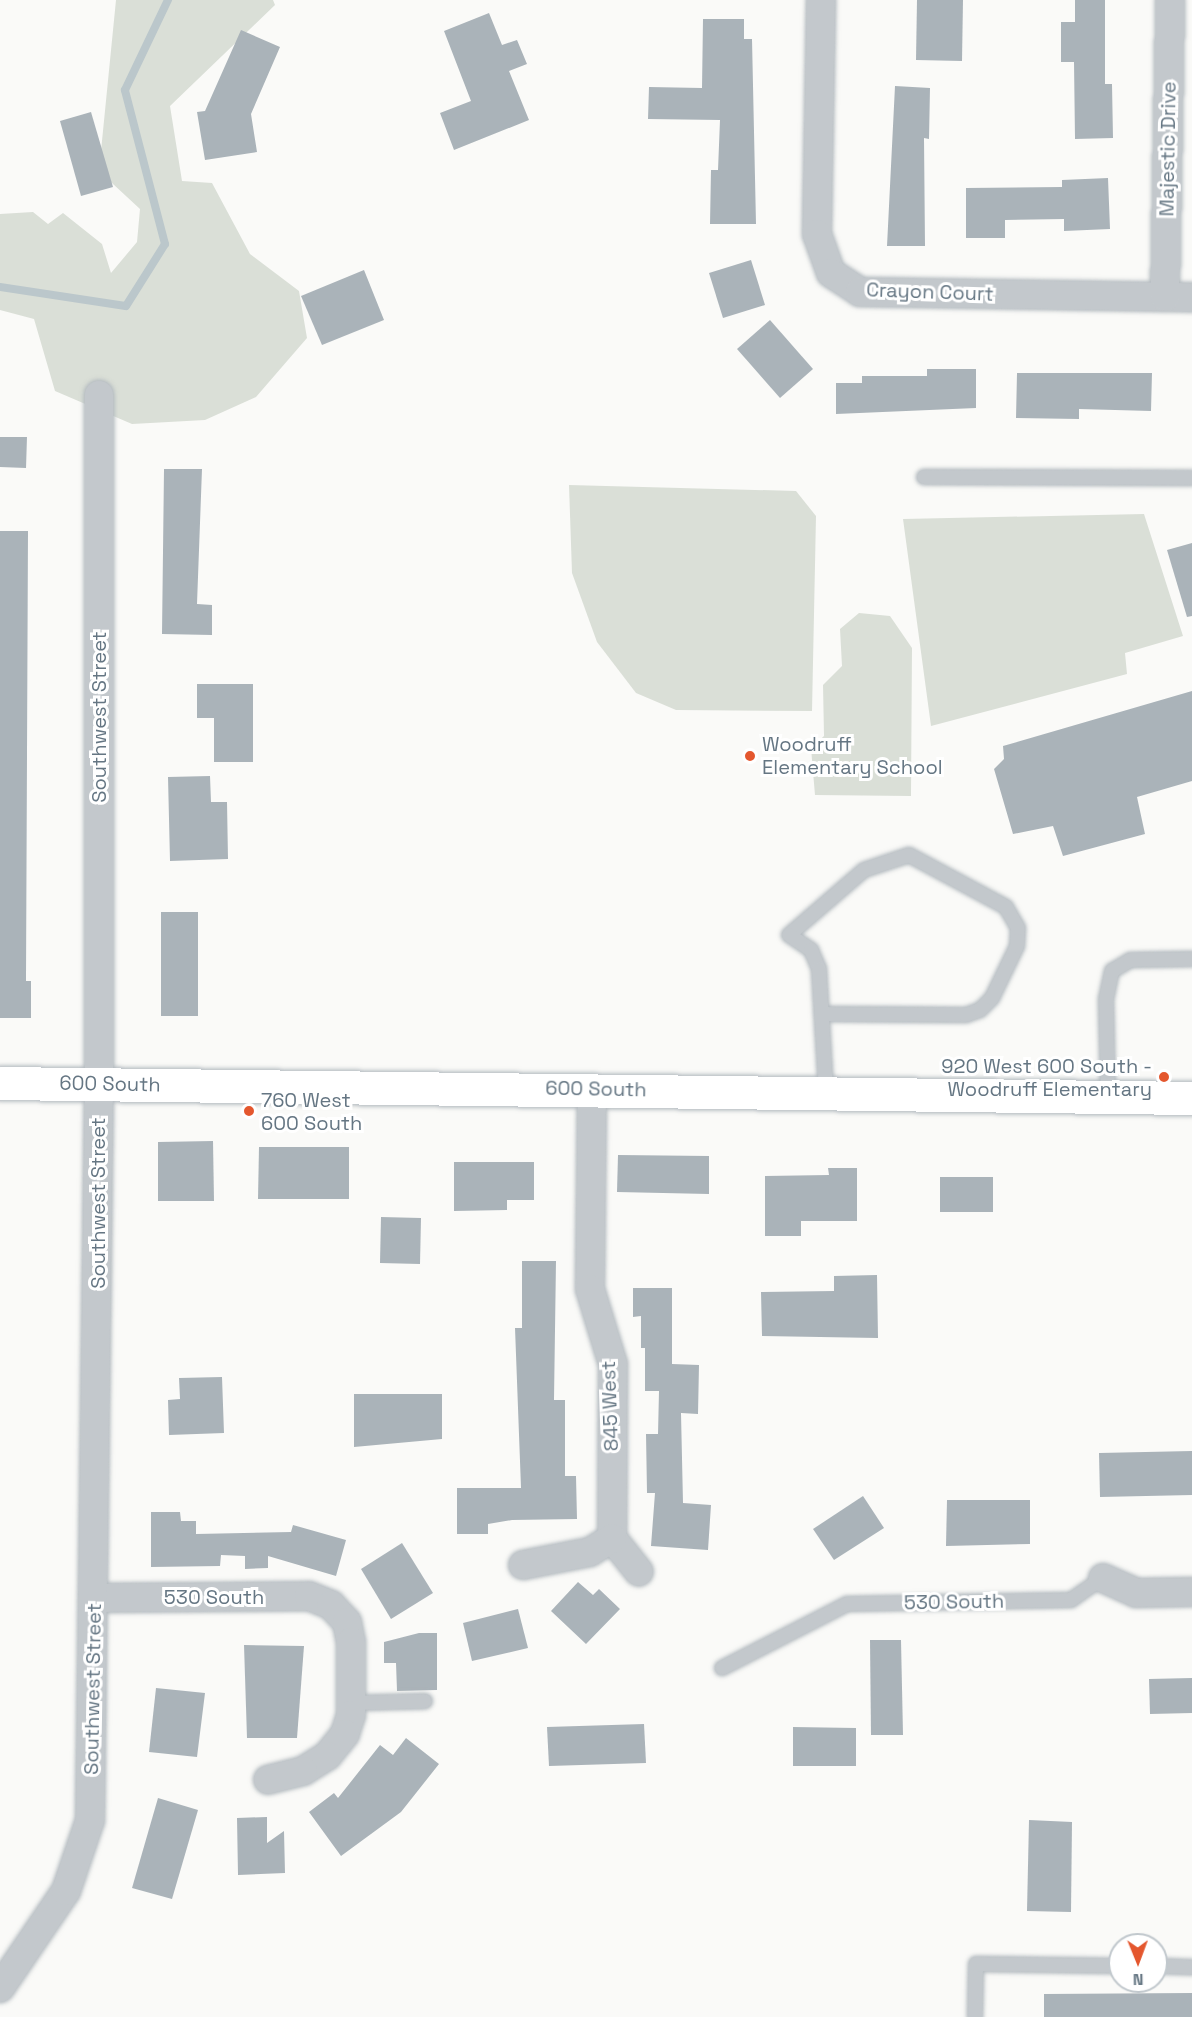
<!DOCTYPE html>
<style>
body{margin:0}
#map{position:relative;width:1192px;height:2017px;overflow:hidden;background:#fafaf8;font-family:"Space Grotesk",sans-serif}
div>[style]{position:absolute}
.green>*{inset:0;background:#dadfd7}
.stream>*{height:8px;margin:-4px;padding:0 4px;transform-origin:4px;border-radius:4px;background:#bbc7cb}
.building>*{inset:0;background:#aab3b9}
.roads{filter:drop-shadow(0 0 2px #b3babf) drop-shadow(0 0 2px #b3babf)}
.lane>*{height:14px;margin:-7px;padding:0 7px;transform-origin:7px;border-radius:7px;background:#c3c8cc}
.street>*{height:28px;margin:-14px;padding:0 14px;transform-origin:14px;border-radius:14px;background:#c3c8cc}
.secondary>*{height:33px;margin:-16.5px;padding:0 16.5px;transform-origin:16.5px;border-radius:16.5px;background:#fff}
.dots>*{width:16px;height:16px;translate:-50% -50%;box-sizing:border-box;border:3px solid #fff;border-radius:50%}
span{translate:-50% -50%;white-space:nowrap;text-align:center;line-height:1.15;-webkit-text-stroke:6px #fff;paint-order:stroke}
.street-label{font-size:20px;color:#657683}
.poi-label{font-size:20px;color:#657683}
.left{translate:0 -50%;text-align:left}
.right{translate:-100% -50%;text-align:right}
.north{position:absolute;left:1108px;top:1933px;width:60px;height:60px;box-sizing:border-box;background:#fff;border:2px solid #c1c8cd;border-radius:50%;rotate:179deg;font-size:16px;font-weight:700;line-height:24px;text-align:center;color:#657683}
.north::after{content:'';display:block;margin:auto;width:21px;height:27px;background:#e4572e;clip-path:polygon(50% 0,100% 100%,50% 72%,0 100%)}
</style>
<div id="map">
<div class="green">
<i style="clip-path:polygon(116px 0,273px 0,275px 5px,170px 106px,182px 181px,212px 183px,250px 254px,299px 291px,307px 338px,256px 397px,205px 420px,132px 424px,55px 391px,34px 319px,0 310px,0 214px,33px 212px,48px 224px,63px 213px,102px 244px,111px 273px,137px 242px,140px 209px,99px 171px)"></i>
<i style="clip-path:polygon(569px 485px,796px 491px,816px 516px,812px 711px,676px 710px,636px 693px,597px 642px,572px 573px)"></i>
<i style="clip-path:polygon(1144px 514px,1183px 636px,1125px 653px,1127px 674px,931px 726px,903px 519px)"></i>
<i style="clip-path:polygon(859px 613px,890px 616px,912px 648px,911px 796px,815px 795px,811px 748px,824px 736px,823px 685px,842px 666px,840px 629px)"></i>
</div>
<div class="stream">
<i style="left:0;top:287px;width:127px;rotate:8.6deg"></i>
<i style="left:126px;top:306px;width:73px;rotate:-57.8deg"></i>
<i style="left:165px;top:244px;width:159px;rotate:-104.6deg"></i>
<i style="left:125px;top:90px;width:100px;rotate:-64.5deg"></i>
</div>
<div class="building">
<i style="clip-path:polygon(917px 0,963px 0,962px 61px,916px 60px)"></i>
<i style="clip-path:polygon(1075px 0,1105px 0,1105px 84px,1112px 84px,1113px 138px,1075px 139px,1074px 62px,1061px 62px,1061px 22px,1075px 22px)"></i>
<i style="clip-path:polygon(489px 13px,502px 45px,517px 40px,527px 64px,509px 71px,529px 120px,454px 150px,440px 113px,471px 101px,444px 31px)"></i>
<i style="clip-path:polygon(703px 19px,744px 19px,744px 39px,752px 39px,756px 224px,710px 224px,711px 170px,718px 170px,720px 120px,648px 119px,649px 87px,702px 88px)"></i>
<i style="clip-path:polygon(241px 30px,280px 47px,251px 114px,257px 152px,205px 160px,197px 112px,205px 111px)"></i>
<i style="clip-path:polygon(895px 86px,930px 88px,929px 139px,924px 138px,925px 246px,887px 246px)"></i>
<i style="clip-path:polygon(91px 112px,113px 187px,81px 196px,60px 121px)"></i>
<i style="clip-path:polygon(1108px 178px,1110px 229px,1064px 231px,1064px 219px,1005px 220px,1005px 238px,966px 238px,966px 188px,1062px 187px,1062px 180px)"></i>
<i style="clip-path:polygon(751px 260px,765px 305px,723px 318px,709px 273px)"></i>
<i style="clip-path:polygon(364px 270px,384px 320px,322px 345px,301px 296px)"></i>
<i style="clip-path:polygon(770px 320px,813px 369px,780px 398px,737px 349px)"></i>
<i style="clip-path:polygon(927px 369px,976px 369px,976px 408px,836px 414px,836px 383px,862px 383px,862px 376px,927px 376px)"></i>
<i style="clip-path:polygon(1017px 373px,1152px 373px,1151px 411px,1079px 409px,1079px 419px,1016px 418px)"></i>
<i style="clip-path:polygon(0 437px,27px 437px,26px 468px,0 467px)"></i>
<i style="clip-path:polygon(164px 469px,202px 469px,197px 604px,212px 605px,212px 635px,162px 634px)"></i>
<i style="clip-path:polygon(0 531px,28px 531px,26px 981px,31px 981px,31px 1018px,0 1018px)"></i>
<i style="clip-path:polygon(1192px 543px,1192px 616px,1187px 617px,1167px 550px)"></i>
<i style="clip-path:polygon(197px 684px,253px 684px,253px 762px,214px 762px,214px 718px,197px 718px)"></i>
<i style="clip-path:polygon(1192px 691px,1192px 781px,1137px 797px,1145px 834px,1063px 856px,1053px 826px,1013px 834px,994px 769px,1004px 759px,1003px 746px)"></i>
<i style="clip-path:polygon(210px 776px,211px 802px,227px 802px,228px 859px,170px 861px,168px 777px)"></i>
<i style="clip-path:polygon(161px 912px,198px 912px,198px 1016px,161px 1016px)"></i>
<i style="clip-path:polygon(213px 1141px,214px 1201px,158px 1201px,158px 1142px)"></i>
<i style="clip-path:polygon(259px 1147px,349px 1147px,349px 1199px,258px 1199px)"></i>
<i style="clip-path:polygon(618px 1155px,709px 1156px,709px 1194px,617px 1192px)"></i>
<i style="clip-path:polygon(454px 1162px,534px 1162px,534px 1200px,507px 1200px,507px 1210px,454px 1211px)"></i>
<i style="clip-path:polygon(828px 1168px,857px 1168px,857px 1221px,801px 1221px,801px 1236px,765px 1236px,765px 1176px,829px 1175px)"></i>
<i style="clip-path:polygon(940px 1177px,993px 1177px,993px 1212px,940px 1212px)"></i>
<i style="clip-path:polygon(381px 1217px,421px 1218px,420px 1264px,380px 1263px)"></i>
<i style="clip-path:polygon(522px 1261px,556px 1261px,554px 1400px,565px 1400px,565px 1476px,576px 1476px,577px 1519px,512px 1520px,488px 1524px,488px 1534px,457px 1534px,457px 1488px,521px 1488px,515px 1328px,522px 1328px)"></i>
<i style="clip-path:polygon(877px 1275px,878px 1338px,762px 1336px,761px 1292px,834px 1291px,834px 1276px)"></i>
<i style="clip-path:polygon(633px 1288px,672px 1288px,672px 1364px,699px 1365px,698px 1414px,681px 1413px,683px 1503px,711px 1505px,708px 1550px,651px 1546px,655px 1493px,647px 1493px,646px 1434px,658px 1434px,659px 1391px,645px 1391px,645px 1348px,641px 1348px,641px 1316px,633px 1317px)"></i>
<i style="clip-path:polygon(222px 1377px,224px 1433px,169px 1435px,168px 1400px,180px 1399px,179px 1378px)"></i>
<i style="clip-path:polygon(354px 1394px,442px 1394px,442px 1439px,354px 1447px)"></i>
<i style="clip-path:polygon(1192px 1451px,1192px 1495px,1100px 1497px,1099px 1453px)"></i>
<i style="clip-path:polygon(863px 1496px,884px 1528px,834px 1560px,813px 1529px)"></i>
<i style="clip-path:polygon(947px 1500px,1030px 1500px,1030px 1544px,946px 1546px)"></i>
<i style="clip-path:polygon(151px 1512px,180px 1512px,181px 1521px,196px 1521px,196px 1534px,291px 1532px,293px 1525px,346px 1540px,336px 1576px,268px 1556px,268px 1568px,245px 1569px,245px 1556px,221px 1555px,220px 1566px,151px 1567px)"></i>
<i style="clip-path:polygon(402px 1543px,433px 1593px,391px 1619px,361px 1569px)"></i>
<i style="clip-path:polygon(578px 1582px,593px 1595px,599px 1589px,620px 1609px,586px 1644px,551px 1611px)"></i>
<i style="clip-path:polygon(518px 1609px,528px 1648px,472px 1661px,463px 1623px)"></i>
<i style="clip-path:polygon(419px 1633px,437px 1633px,437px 1690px,397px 1691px,396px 1663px,384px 1663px,384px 1642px)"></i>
<i style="clip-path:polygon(870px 1640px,901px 1640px,903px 1735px,871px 1735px)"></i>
<i style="clip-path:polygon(244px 1645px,304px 1646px,297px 1738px,247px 1738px)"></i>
<i style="clip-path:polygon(1192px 1678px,1192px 1713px,1150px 1714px,1149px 1679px)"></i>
<i style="clip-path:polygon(156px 1688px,205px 1693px,197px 1757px,149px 1752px)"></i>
<i style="clip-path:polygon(644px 1724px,646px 1763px,549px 1766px,547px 1727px)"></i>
<i style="clip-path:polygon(793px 1727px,856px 1728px,856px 1766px,793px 1766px)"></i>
<i style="clip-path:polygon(406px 1738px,439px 1764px,401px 1812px,341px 1856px,309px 1812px,334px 1793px,338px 1798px,380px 1745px,393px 1755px)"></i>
<i style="clip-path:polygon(158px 1798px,198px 1810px,172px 1899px,132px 1888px)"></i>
<i style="clip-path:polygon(267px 1817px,267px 1843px,284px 1831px,285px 1873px,238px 1875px,237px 1818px)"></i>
<i style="clip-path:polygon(1029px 1820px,1072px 1822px,1071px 1912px,1027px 1911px)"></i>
<i style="clip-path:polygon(1192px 1993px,1192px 2017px,1044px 2017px,1044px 1994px)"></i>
</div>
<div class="roads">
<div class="lane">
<i style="left:924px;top:477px;width:268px;rotate:0.2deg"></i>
<i style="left:824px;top:1014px;width:142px;rotate:0.4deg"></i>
<i style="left:966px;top:1015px;width:15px;rotate:-20deg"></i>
<i style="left:980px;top:1010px;width:17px;rotate:-45deg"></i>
<i style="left:992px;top:998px;width:58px;rotate:-64.3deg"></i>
<i style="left:1017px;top:946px;width:18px;rotate:-87deg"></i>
<i style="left:1018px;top:928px;width:24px;rotate:-120deg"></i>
<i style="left:1006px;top:907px;width:110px;rotate:-151.8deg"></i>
<i style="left:909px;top:855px;width:47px;rotate:161.6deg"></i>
<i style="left:864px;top:870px;width:99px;rotate:139.1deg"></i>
<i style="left:789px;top:935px;width:27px;rotate:34deg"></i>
<i style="left:811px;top:950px;width:21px;rotate:67deg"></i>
<i style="left:819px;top:969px;width:123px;rotate:86.7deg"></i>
<i style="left:1108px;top:1096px;width:97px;rotate:-91.2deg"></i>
<i style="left:1106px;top:999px;width:29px;rotate:-78deg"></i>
<i style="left:1112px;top:971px;width:21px;rotate:-31deg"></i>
<i style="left:1130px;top:960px;width:62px;rotate:-0.9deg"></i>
<i style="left:722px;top:1668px;width:140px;rotate:-27.1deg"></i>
<i style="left:847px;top:1604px;width:224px;rotate:-1deg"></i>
<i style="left:1071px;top:1600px;width:39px;rotate:-35deg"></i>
<i style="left:351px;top:1703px;width:74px;rotate:-1.5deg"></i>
<i style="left:1156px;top:1966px;width:36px;rotate:2deg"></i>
<i style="left:975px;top:2017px;width:53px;rotate:-88.9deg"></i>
<i style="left:976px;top:1964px;width:144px;rotate:0.8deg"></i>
</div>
<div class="street">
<i style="left:821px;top:0;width:234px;rotate:91deg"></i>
<i style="left:817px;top:234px;width:41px;rotate:70.3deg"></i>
<i style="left:831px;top:273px;width:35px;rotate:33deg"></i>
<i style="left:860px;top:292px;width:332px;rotate:0.9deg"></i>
<i style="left:1165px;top:297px;width:297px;rotate:-89deg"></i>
<i style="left:592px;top:1089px;width:200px;rotate:90.6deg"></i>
<i style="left:590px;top:1289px;width:78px;rotate:73deg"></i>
<i style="left:613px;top:1364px;width:174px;rotate:90.3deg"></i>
<i style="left:612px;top:1538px;width:43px;rotate:51.5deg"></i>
<i style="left:523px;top:1565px;width:68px;rotate:-11deg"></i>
<i style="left:590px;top:1552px;width:26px;rotate:-32deg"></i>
<i style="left:1103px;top:1578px;width:36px;rotate:24deg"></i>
<i style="left:1136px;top:1593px;width:56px;rotate:-1deg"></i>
<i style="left:95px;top:1598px;width:214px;rotate:-0.5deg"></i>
<i style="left:309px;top:1596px;width:24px;rotate:22deg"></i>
<i style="left:331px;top:1605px;width:23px;rotate:47deg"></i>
<i style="left:347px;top:1622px;width:20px;rotate:79deg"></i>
<i style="left:351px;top:1642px;width:73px;rotate:90deg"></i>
<i style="left:351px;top:1715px;width:20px;rotate:108deg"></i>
<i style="left:345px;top:1734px;width:28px;rotate:129deg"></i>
<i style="left:327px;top:1756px;width:28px;rotate:148deg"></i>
<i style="left:303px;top:1771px;width:36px;rotate:166deg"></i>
<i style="left:0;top:1988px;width:117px;rotate:-55.8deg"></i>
<i style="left:66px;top:1891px;width:75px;rotate:-71.3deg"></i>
<i style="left:90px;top:1820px;width:735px;rotate:-89.3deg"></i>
<i style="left:99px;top:1085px;width:690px;rotate:-90deg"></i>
</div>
<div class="secondary">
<i style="left:0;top:1083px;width:1192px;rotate:0.72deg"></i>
</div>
</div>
<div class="dots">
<i style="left:750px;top:756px;background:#e4572e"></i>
<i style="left:1164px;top:1077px;background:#e4572e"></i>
<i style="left:249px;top:1111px;background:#e4572e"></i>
</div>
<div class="street-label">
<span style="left:1168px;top:149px;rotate:-89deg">Majestic Drive</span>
<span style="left:930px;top:292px;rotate:2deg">Crayon Court</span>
<span style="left:99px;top:717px;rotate:-90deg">Southwest Street</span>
<span style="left:110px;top:1084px;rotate:1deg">600 South</span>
<span style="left:596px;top:1089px;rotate:1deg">600 South</span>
<span style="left:98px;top:1203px;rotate:-90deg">Southwest Street</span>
<span style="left:610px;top:1406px;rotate:-92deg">845 West</span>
<span style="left:214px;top:1597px">530 South</span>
<span style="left:954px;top:1602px;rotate:-1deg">530 South</span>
<span style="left:93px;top:1689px;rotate:-89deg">Southwest Street</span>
</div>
<div class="poi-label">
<span class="left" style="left:762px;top:756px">Woodruff<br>Elementary School</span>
<span class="right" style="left:1152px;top:1078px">920 West 600 South -<br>Woodruff Elementary</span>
<span class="left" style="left:261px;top:1112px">760 West<br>600 South</span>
</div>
<div class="north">N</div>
</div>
